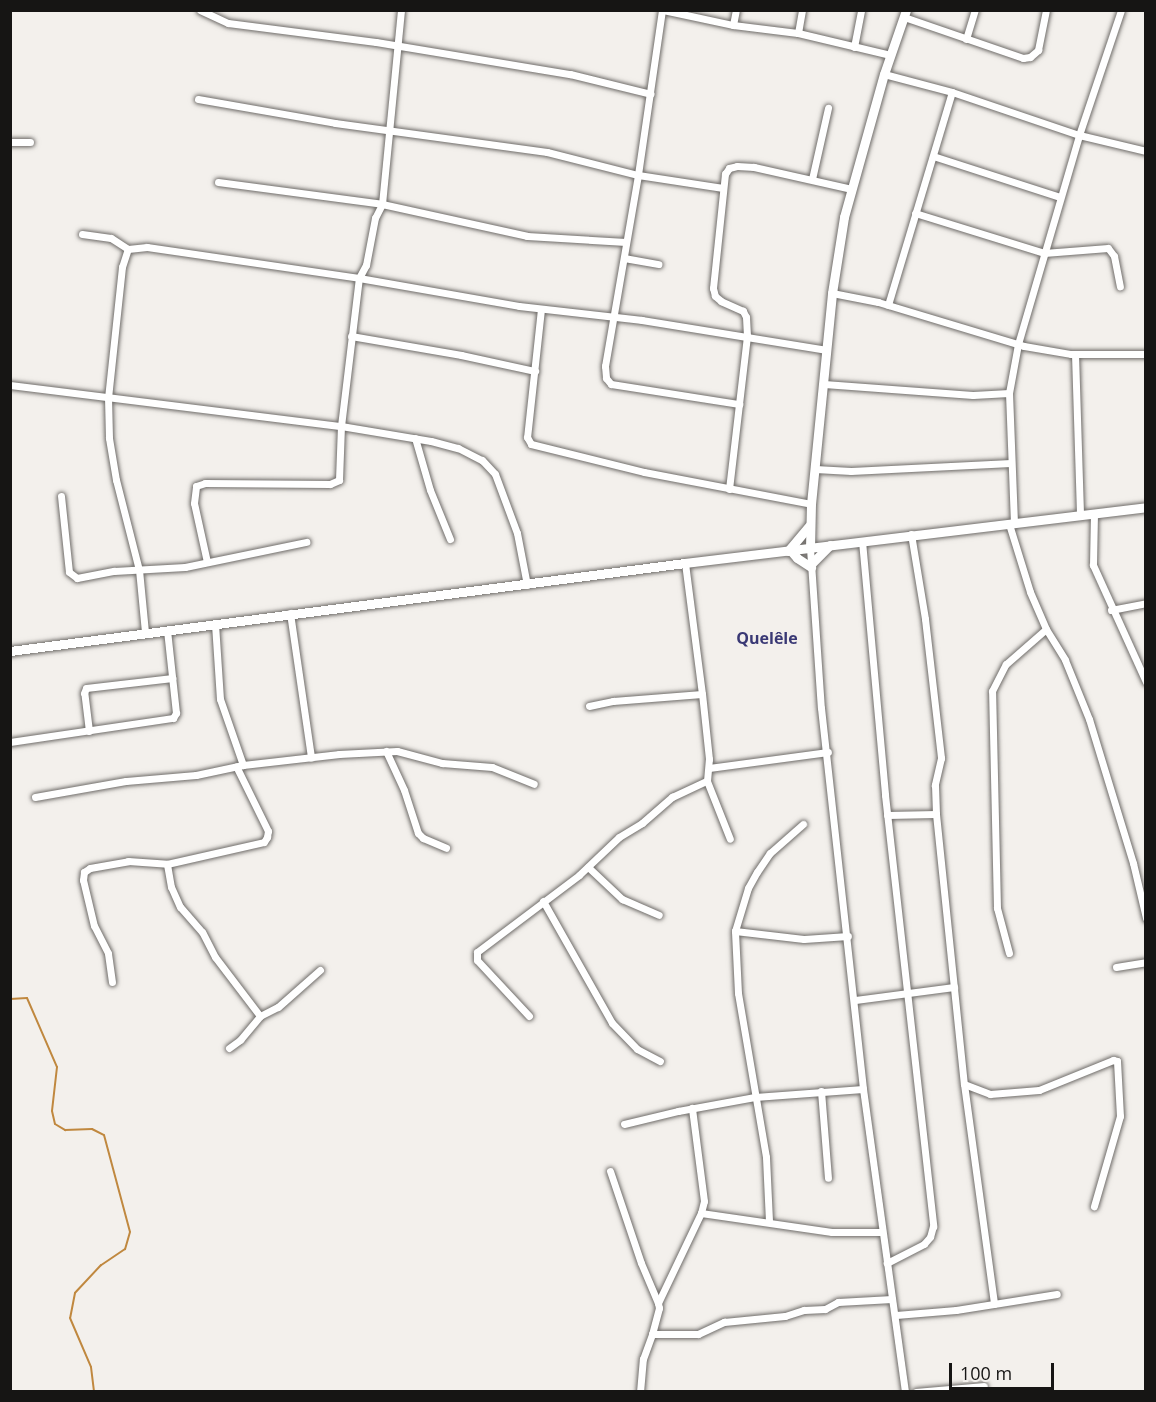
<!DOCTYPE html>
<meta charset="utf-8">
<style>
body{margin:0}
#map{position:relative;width:1156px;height:1402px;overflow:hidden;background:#f3f0ec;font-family:"Open Sans",sans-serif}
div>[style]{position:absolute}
.stream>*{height:2px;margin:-1px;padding:0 1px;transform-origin:1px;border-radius:1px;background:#c0883f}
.roads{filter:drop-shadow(0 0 2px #6f6c69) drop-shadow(0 0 2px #6f6c69)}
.street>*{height:7px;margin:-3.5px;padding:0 3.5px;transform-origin:3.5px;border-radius:3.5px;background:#fff}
.secondary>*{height:9px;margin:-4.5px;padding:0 4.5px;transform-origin:4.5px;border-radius:4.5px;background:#fff}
span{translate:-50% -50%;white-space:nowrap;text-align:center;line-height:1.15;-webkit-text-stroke:4.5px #f3f0ec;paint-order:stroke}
.neighbourhood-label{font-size:16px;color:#393874;font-weight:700}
.frame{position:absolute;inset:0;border:12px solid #161514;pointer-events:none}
.scale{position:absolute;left:949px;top:1363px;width:105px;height:27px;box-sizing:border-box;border:3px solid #161514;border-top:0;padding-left:8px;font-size:18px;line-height:21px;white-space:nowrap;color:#161514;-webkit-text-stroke:4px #f3f0ec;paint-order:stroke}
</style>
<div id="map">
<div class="stream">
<i style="left:10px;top:999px;width:17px;rotate:-3deg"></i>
<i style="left:27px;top:998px;width:75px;rotate:66.5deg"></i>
<i style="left:57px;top:1067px;width:44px;rotate:96.5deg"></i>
<i style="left:52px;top:1111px;width:13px;rotate:77deg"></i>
<i style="left:55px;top:1124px;width:12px;rotate:31deg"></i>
<i style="left:65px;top:1130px;width:27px;rotate:-2deg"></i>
<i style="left:92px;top:1129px;width:13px;rotate:27deg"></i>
<i style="left:104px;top:1135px;width:100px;rotate:75deg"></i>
<i style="left:130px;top:1232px;width:18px;rotate:106deg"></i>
<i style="left:125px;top:1249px;width:29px;rotate:146deg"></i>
<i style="left:101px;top:1265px;width:38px;rotate:133deg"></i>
<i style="left:75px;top:1293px;width:25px;rotate:101deg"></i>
<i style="left:70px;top:1318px;width:53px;rotate:66.8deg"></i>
<i style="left:91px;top:1367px;width:25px;rotate:83deg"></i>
</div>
<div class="roads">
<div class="street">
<i style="left:200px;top:10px;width:31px;rotate:25deg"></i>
<i style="left:228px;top:23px;width:149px;rotate:7.3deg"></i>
<i style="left:376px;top:42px;width:197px;rotate:9.4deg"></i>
<i style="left:570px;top:74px;width:83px;rotate:13.9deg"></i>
<i style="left:662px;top:10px;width:167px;rotate:98.3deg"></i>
<i style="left:638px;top:175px;width:194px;rotate:99.8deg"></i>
<i style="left:605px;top:366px;width:12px;rotate:85deg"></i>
<i style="left:606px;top:378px;width:8px;rotate:50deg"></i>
<i style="left:611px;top:384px;width:130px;rotate:8.9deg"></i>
<i style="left:663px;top:10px;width:72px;rotate:12.1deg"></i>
<i style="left:733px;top:25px;width:65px;rotate:7deg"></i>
<i style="left:798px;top:33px;width:95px;rotate:13.4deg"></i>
<i style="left:904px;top:17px;width:126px;rotate:19deg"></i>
<i style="left:1023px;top:58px;width:7px;rotate:-8deg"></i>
<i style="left:1030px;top:57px;width:11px;rotate:-41deg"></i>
<i style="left:1038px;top:50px;width:41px;rotate:-78.7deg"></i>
<i style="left:733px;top:25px;width:15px;rotate:-79deg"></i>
<i style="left:798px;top:33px;width:23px;rotate:-80deg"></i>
<i style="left:966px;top:39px;width:30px;rotate:-73deg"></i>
<i style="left:854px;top:47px;width:38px;rotate:-79deg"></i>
<i style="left:884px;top:74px;width:70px;rotate:14.8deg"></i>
<i style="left:952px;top:92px;width:134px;rotate:18.7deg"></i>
<i style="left:1079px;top:135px;width:69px;rotate:13.4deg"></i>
<i style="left:198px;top:99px;width:139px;rotate:9.9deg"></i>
<i style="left:335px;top:123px;width:214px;rotate:7.8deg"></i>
<i style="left:547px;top:152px;width:94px;rotate:14.2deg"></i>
<i style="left:638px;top:175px;width:86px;rotate:8.7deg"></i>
<i style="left:10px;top:142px;width:20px"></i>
<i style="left:933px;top:156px;width:133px;rotate:17.9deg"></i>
<i style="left:812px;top:179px;width:73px;rotate:-77.3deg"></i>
<i style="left:218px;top:182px;width:165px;rotate:7.6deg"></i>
<i style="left:382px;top:204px;width:148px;rotate:12.4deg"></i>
<i style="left:527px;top:236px;width:99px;rotate:3.5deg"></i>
<i style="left:915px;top:213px;width:135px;rotate:17.2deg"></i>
<i style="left:1044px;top:253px;width:64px;rotate:-4.5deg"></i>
<i style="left:1108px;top:248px;width:10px;rotate:53deg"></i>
<i style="left:1114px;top:256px;width:31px;rotate:79deg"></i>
<i style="left:82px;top:234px;width:29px;rotate:8deg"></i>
<i style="left:111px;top:238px;width:20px;rotate:33deg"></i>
<i style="left:624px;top:258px;width:35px;rotate:10deg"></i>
<i style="left:832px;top:293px;width:47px;rotate:11.1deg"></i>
<i style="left:878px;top:302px;width:152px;rotate:16.8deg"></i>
<i style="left:1024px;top:346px;width:48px;rotate:9.7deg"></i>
<i style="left:1071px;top:354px;width:75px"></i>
<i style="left:888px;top:305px;width:222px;rotate:-73.3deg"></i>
<i style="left:541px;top:309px;width:129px;rotate:96.2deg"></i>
<i style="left:527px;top:437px;width:8px;rotate:60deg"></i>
<i style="left:531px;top:444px;width:116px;rotate:13.9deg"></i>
<i style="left:644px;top:472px;width:170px;rotate:10.8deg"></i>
<i style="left:351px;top:336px;width:112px;rotate:9.8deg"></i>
<i style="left:461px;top:355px;width:76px;rotate:12.2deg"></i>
<i style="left:1075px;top:354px;width:161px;rotate:88.2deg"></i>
<i style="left:824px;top:384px;width:149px;rotate:4.2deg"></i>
<i style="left:973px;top:395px;width:36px;rotate:-3deg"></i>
<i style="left:10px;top:385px;width:334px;rotate:7.1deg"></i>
<i style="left:341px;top:426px;width:91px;rotate:9.5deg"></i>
<i style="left:431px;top:441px;width:28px;rotate:15deg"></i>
<i style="left:458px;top:448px;width:27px;rotate:27deg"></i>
<i style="left:482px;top:460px;width:19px;rotate:47deg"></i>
<i style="left:495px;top:474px;width:63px;rotate:69.6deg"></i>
<i style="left:517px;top:533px;width:53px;rotate:79.1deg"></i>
<i style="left:415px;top:438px;width:54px;rotate:73.9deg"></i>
<i style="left:430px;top:490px;width:53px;rotate:67.8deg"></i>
<i style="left:815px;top:469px;width:36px;rotate:3deg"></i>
<i style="left:851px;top:471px;width:160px;rotate:-2.9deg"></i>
<i style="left:729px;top:489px;width:154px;rotate:-83.3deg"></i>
<i style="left:747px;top:336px;width:19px;rotate:-93deg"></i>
<i style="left:746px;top:317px;width:7px;rotate:-117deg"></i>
<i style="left:743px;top:311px;width:24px;rotate:-156deg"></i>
<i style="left:721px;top:301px;width:8px;rotate:-140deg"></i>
<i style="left:715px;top:296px;width:8px;rotate:-104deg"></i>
<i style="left:713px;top:288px;width:115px;rotate:-84deg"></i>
<i style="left:725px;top:174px;width:7px;rotate:-56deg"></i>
<i style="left:729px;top:168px;width:8px;rotate:-14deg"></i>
<i style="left:737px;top:166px;width:17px;rotate:3deg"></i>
<i style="left:754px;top:167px;width:100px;rotate:12.7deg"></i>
<i style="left:61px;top:496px;width:76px;rotate:84deg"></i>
<i style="left:69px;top:572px;width:10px;rotate:37deg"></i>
<i style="left:77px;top:578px;width:38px;rotate:-11deg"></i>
<i style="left:114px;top:571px;width:71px;rotate:-3.2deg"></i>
<i style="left:185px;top:567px;width:124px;rotate:-11.7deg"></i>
<i style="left:1094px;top:513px;width:52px;rotate:91.1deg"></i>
<i style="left:1093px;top:565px;width:128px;rotate:65.6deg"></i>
<i style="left:1014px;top:523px;width:130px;rotate:-92.2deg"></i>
<i style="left:1009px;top:393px;width:50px;rotate:-79.6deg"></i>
<i style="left:1018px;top:344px;width:218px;rotate:-73.7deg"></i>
<i style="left:1079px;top:135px;width:132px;rotate:-71.4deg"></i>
<i style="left:1009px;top:524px;width:71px;rotate:72.8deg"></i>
<i style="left:1030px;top:592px;width:40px;rotate:66.6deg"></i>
<i style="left:1046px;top:629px;width:36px;rotate:58deg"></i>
<i style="left:1065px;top:660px;width:64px;rotate:67.9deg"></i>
<i style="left:1089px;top:719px;width:151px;rotate:73deg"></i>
<i style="left:1133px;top:863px;width:57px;rotate:76.7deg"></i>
<i style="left:911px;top:534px;width:86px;rotate:80.6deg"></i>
<i style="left:925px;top:619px;width:140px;rotate:83.4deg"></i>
<i style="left:941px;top:758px;width:28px;rotate:103deg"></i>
<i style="left:935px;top:785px;width:29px;rotate:88deg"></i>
<i style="left:936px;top:814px;width:271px;rotate:84.1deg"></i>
<i style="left:964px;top:1084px;width:222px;rotate:82.2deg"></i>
<i style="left:862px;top:541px;width:255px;rotate:84.8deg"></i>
<i style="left:885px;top:795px;width:434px;rotate:83.6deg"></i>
<i style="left:933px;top:1226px;width:11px;rotate:105deg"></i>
<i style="left:930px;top:1237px;width:9px;rotate:131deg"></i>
<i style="left:924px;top:1244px;width:42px;rotate:152.8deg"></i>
<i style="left:810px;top:548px;width:160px;rotate:86.1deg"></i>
<i style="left:821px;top:708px;width:383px;rotate:83.7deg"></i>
<i style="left:863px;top:1089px;width:306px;rotate:82.1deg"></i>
<i style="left:207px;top:562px;width:60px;rotate:-102.4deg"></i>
<i style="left:194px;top:503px;width:17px;rotate:-83deg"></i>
<i style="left:196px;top:486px;width:9px;rotate:-18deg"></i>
<i style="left:205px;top:483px;width:125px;rotate:0.5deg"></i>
<i style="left:330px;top:484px;width:10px;rotate:-24deg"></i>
<i style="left:339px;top:480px;width:54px;rotate:-87.9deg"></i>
<i style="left:341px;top:426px;width:149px;rotate:-83.1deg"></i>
<i style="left:359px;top:278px;width:15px;rotate:-62deg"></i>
<i style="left:366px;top:265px;width:48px;rotate:-79.2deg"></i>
<i style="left:375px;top:218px;width:16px;rotate:-63deg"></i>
<i style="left:382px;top:204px;width:195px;rotate:-84.4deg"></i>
<i style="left:1111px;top:610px;width:36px;rotate:-11deg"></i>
<i style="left:290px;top:613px;width:146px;rotate:81.7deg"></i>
<i style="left:215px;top:624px;width:75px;rotate:86.2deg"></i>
<i style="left:220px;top:699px;width:70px;rotate:70.8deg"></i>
<i style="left:145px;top:632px;width:62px;rotate:-95.5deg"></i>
<i style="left:139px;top:570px;width:93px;rotate:-104.3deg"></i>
<i style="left:116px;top:480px;width:43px;rotate:-99.5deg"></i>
<i style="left:109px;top:438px;width:40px;rotate:-91.4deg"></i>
<i style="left:108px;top:398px;width:132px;rotate:-83.9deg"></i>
<i style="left:122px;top:267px;width:19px;rotate:-72deg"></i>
<i style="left:128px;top:249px;width:19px;rotate:-6deg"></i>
<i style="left:147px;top:247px;width:214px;rotate:8.3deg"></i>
<i style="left:359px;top:278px;width:162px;rotate:9.9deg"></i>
<i style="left:519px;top:306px;width:124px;rotate:6.5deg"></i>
<i style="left:642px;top:320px;width:187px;rotate:9.2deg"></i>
<i style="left:589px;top:706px;width:25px;rotate:-12deg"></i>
<i style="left:613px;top:701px;width:89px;rotate:-4.5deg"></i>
<i style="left:89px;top:731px;width:38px;rotate:-97deg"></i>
<i style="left:84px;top:693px;width:5px;rotate:-68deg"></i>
<i style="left:86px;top:688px;width:87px;rotate:-6.6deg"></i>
<i style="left:10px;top:742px;width:165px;rotate:-8.4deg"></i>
<i style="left:173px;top:718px;width:6px;rotate:-59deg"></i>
<i style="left:176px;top:713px;width:83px;rotate:-96.2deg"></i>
<i style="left:386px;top:751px;width:43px;rotate:65.2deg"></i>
<i style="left:404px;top:790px;width:45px;rotate:72deg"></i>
<i style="left:418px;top:833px;width:7px;rotate:45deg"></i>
<i style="left:423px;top:838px;width:25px;rotate:23deg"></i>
<i style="left:709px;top:768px;width:120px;rotate:-7.7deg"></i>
<i style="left:707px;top:781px;width:62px;rotate:68.4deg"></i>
<i style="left:35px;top:797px;width:92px;rotate:-10deg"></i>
<i style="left:126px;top:781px;width:70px;rotate:-4.9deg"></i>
<i style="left:196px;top:775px;width:48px;rotate:-12deg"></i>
<i style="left:243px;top:765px;width:97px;rotate:-6.5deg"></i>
<i style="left:339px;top:754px;width:58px;rotate:-3deg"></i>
<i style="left:397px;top:751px;width:47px;rotate:14.9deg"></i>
<i style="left:442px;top:763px;width:50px;rotate:4.6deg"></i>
<i style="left:492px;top:767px;width:45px;rotate:22deg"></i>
<i style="left:887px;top:815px;width:49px;rotate:-1.2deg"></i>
<i style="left:588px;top:867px;width:47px;rotate:43.3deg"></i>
<i style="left:622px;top:899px;width:40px;rotate:23.4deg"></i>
<i style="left:543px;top:901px;width:140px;rotate:60.5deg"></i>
<i style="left:612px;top:1023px;width:36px;rotate:46deg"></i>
<i style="left:637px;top:1049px;width:26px;rotate:28deg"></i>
<i style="left:735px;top:931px;width:69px;rotate:6.6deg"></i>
<i style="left:804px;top:939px;width:44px;rotate:-3.9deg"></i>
<i style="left:1009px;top:953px;width:47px;rotate:-104.9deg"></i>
<i style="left:997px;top:908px;width:217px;rotate:-91.3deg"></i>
<i style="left:992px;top:691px;width:30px;rotate:-63deg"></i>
<i style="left:1006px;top:664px;width:53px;rotate:-41.2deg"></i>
<i style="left:1116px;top:967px;width:30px;rotate:-9deg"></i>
<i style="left:112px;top:982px;width:29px;rotate:-98deg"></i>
<i style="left:108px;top:953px;width:30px;rotate:-117deg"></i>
<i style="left:94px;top:926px;width:47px;rotate:-103.4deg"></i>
<i style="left:83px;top:880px;width:8px;rotate:-83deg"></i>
<i style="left:84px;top:872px;width:7px;rotate:-34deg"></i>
<i style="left:90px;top:868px;width:39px;rotate:-10deg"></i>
<i style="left:128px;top:861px;width:39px;rotate:4deg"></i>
<i style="left:855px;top:1000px;width:100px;rotate:-7.5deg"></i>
<i style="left:260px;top:1016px;width:20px;rotate:-27deg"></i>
<i style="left:278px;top:1007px;width:56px;rotate:-41.4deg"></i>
<i style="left:529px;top:1016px;width:76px;rotate:-132.9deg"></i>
<i style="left:477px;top:960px;width:8px;rotate:-90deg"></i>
<i style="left:477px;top:952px;width:128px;rotate:-37deg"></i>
<i style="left:579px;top:875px;width:55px;rotate:-43.5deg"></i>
<i style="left:619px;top:837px;width:27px;rotate:-31deg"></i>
<i style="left:642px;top:823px;width:40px;rotate:-41deg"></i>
<i style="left:672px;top:797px;width:38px;rotate:-25deg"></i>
<i style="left:707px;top:781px;width:22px;rotate:-85deg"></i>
<i style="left:709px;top:759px;width:65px;rotate:-96.1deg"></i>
<i style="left:702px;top:694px;width:132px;rotate:-97.4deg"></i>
<i style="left:229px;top:1048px;width:14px;rotate:-36deg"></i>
<i style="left:240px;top:1040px;width:31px;rotate:-50deg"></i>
<i style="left:260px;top:1016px;width:74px;rotate:-127.3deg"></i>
<i style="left:215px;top:957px;width:28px;rotate:-117deg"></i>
<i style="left:202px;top:932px;width:33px;rotate:-131deg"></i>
<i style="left:180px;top:907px;width:22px;rotate:-114deg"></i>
<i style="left:171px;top:887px;width:23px;rotate:-100deg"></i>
<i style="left:167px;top:864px;width:99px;rotate:-12.8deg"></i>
<i style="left:264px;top:842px;width:6px;rotate:-59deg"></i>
<i style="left:267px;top:837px;width:6px;rotate:-81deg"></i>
<i style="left:268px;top:831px;width:72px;rotate:-116.2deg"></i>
<i style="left:964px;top:1084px;width:28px;rotate:21deg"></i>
<i style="left:990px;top:1094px;width:49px;rotate:-4.7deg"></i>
<i style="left:1039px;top:1090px;width:80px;rotate:-22.1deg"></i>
<i style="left:1113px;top:1060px;width:4px;rotate:14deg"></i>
<i style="left:1117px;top:1061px;width:55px;rotate:86.9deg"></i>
<i style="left:1120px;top:1116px;width:94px;rotate:106.1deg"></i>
<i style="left:821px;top:1091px;width:87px;rotate:85.4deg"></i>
<i style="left:624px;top:1124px;width:56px;rotate:-13.5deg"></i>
<i style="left:678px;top:1111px;width:78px;rotate:-10.3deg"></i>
<i style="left:755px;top:1097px;width:108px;rotate:-4.2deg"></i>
<i style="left:610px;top:1171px;width:97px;rotate:71.4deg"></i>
<i style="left:641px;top:1263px;width:43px;rotate:67deg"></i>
<i style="left:658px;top:1303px;width:5px;rotate:79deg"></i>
<i style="left:659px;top:1308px;width:27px;rotate:105deg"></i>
<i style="left:701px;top:1213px;width:132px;rotate:8.3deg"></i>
<i style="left:832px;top:1232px;width:50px"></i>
<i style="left:769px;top:1221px;width:64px;rotate:-92.7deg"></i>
<i style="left:766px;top:1157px;width:166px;rotate:-99.7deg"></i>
<i style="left:738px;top:993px;width:62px;rotate:-92.8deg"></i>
<i style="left:735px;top:931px;width:45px;rotate:-73.2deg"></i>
<i style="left:748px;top:888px;width:18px;rotate:-61deg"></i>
<i style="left:757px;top:872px;width:23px;rotate:-56deg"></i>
<i style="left:770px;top:853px;width:44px;rotate:-41.3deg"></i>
<i style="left:658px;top:1303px;width:100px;rotate:-64.5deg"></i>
<i style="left:701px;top:1213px;width:12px;rotate:-76deg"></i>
<i style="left:704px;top:1201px;width:94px;rotate:-97.4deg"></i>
<i style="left:896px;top:1315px;width:60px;rotate:-4.8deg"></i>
<i style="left:956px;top:1310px;width:102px;rotate:-9deg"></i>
<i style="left:640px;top:1392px;width:33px;rotate:-85deg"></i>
<i style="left:643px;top:1359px;width:27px;rotate:-70deg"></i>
<i style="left:652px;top:1334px;width:46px"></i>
<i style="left:698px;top:1334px;width:29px;rotate:-25deg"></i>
<i style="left:724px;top:1322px;width:61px;rotate:-5.6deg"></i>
<i style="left:785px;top:1316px;width:20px;rotate:-18deg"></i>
<i style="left:804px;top:1310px;width:21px;rotate:-3deg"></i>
<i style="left:825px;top:1309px;width:15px;rotate:-28deg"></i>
<i style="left:838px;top:1302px;width:54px;rotate:-3.2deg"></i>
<i style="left:916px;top:1392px;width:68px;rotate:-5deg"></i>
</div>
<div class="secondary">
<i style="left:810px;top:548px;width:44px;rotate:-88.7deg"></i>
<i style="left:811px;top:504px;width:212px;rotate:-84.3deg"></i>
<i style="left:832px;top:293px;width:77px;rotate:-81deg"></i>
<i style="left:844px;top:217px;width:148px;rotate:-74.4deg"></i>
<i style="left:884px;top:74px;width:68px;rotate:-71deg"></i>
<i style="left:788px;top:551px;width:34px;rotate:-50deg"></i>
<i style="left:791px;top:551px;width:9px;rotate:49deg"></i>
<i style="left:797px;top:558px;width:17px;rotate:33deg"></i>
<i style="left:811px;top:564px;width:27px;rotate:-45deg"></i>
<i style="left:10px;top:651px;width:681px;rotate:-7.43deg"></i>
<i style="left:685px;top:563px;width:464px;rotate:-6.9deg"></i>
</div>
</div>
<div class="neighbourhood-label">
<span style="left:767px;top:638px">Quelêle</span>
</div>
<div class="frame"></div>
<div class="scale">100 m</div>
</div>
